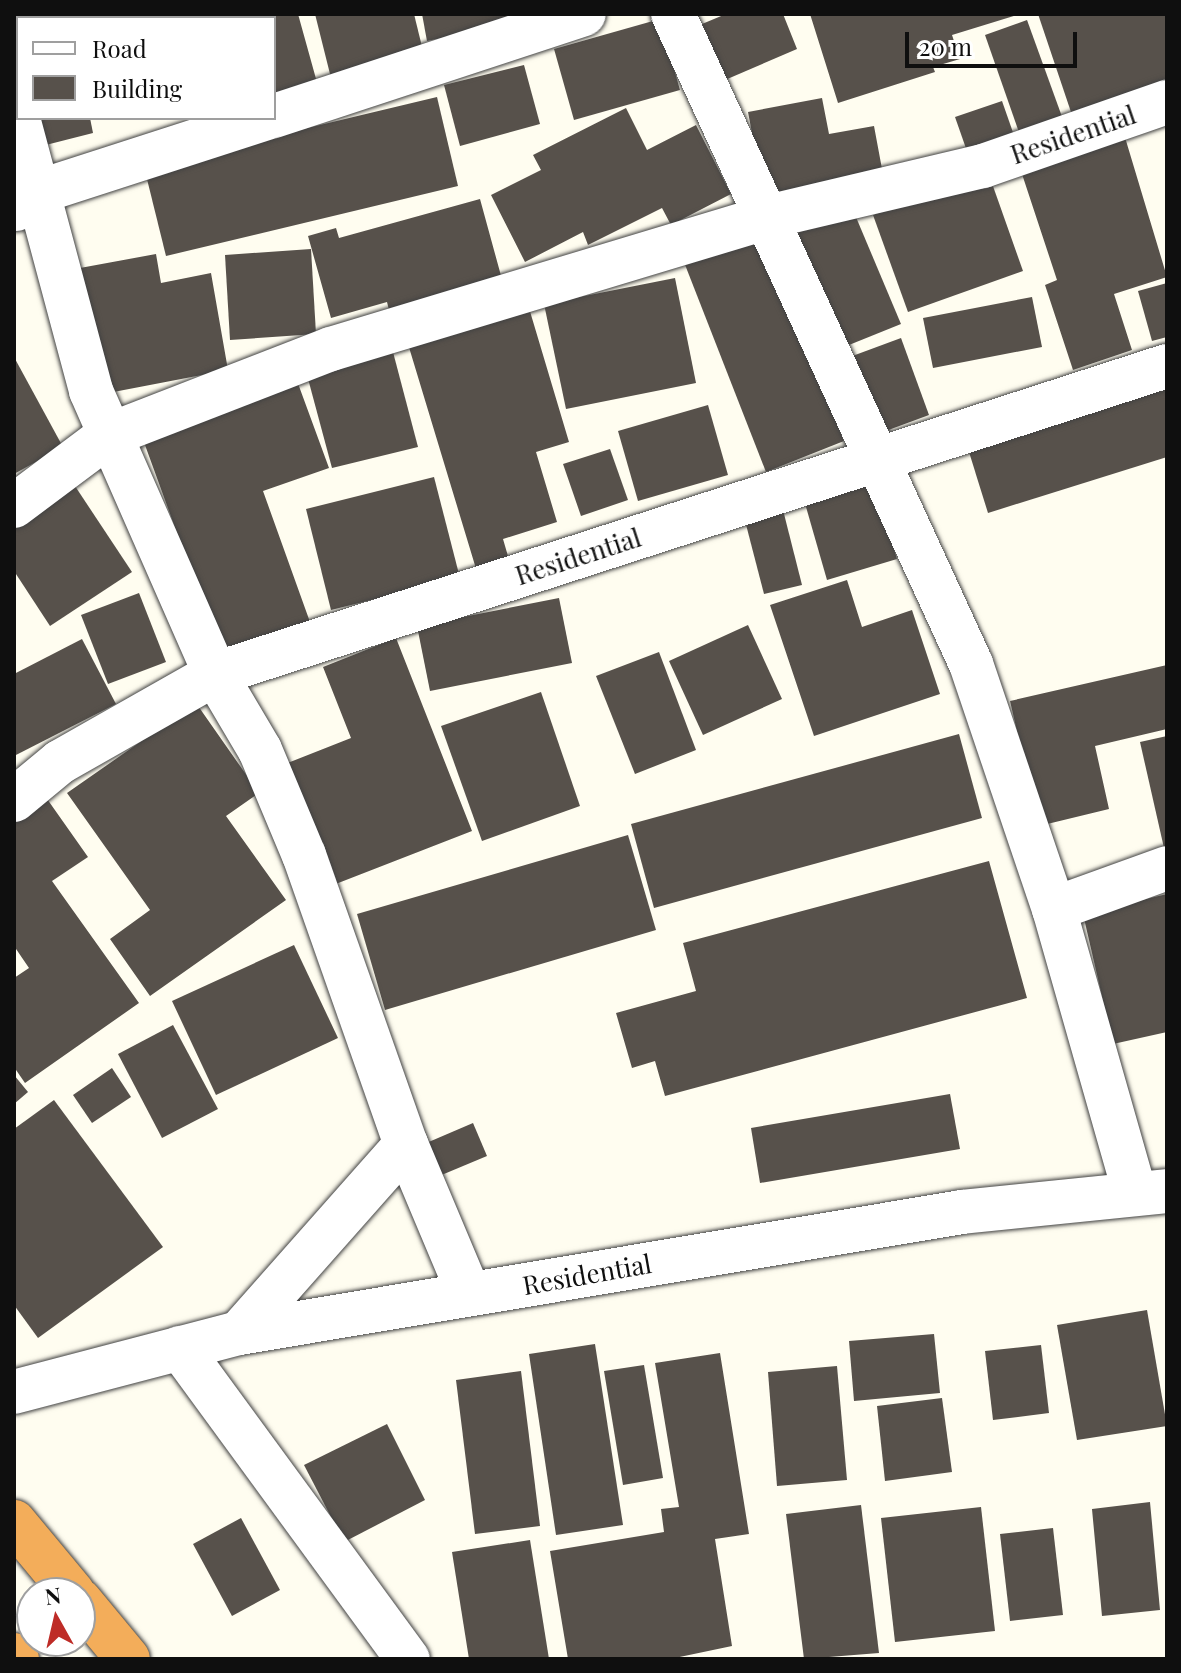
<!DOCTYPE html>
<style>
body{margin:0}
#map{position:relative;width:1181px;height:1673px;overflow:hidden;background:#fffdf0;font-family:"Playfair Display",serif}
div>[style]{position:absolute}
.building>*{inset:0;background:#57514b}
.roads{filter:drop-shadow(0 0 2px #424242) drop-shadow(0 0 2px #424242)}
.minor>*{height:44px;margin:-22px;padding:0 22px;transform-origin:22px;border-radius:22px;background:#fff}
.highway>*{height:44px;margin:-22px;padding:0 22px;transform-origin:22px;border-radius:22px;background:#f3ad5a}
span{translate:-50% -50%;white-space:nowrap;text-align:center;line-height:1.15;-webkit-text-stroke:8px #fff;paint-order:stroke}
.street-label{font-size:26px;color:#0f0f0f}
.frame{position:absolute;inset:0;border:16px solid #0f0f0f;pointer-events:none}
.legend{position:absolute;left:16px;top:16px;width:260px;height:104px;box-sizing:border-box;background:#fff;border:2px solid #9f9f9f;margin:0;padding:10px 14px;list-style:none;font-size:24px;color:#0f0f0f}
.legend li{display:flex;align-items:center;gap:16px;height:40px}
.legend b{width:40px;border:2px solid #9f9f9f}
.north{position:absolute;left:16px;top:1577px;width:80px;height:80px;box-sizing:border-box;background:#fff;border:2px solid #9f9f9f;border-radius:50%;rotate:352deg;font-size:22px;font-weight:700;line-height:32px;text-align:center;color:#0f0f0f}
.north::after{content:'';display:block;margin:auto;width:28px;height:36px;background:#be2c27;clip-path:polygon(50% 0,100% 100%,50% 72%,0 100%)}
.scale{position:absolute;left:905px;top:32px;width:172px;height:36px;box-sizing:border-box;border:4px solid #0f0f0f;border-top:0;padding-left:10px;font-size:24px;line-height:28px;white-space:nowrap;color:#0f0f0f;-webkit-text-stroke:6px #fff;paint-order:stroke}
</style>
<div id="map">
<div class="building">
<i style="clip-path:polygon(14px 14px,143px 14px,144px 18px,18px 18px,16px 67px)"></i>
<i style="clip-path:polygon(249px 14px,298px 14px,318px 86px,274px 98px,274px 18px,238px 18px)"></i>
<i style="clip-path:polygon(315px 14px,414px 14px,425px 59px,332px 82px)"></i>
<i style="clip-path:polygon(422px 14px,529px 14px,530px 20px,427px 41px)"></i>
<i style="clip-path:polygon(726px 14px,783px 14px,797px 49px,725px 80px,702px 24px)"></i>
<i style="clip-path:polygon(810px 14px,1017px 14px,1017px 15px,952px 35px,960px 59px,933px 67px,935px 72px,838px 103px)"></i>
<i style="clip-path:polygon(1038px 14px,1167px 14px,1167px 90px,1074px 121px)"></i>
<i style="clip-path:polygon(660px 19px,680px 90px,574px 120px,554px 49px)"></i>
<i style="clip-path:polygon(1027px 20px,1065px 125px,1022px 141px,985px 35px)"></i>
<i style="clip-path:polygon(524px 65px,540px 124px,460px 146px,444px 85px)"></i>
<i style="clip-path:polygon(437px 97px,458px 186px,166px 256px,144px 167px)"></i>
<i style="clip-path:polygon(822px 98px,829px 134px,874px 126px,885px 185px,766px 207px,748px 112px)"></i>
<i style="clip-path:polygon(1002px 101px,1016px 141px,969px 157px,955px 117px)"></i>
<i style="clip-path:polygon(626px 108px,647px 150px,696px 125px,731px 194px,671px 225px,662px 208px,588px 245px,583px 232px,525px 262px,491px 195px,541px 170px,533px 155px)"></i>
<i style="clip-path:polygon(26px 118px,90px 118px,93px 133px,34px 148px)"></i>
<i style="clip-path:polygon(1124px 134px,1167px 277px,1114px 294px,1132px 350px,1073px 370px,1045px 285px,1057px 280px,1020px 168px)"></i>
<i style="clip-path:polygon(988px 172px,1023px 271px,908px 312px,873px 215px)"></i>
<i style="clip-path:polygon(480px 199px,503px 283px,390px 314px,387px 302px,331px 318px,308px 236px,336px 228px,339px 238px)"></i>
<i style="clip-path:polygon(853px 210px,901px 324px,844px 347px,797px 233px)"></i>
<i style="clip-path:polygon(758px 226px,844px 441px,766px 472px,682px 257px)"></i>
<i style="clip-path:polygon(311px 249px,316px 334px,230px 340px,225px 255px)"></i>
<i style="clip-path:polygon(156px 254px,161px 283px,211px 273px,228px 370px,103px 394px,80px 268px)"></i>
<i style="clip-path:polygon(675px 278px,696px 383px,566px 409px,544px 304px)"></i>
<i style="clip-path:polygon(1167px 283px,1167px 337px,1152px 341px,1138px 291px)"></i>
<i style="clip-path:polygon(1032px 297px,1042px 347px,933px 368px,923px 318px)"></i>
<i style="clip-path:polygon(529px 308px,569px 442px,536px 452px,557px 522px,503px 539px,510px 563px,477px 572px,408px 344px)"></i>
<i style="clip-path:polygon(901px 338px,929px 415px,875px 435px,847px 358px)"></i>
<i style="clip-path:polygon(393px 352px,418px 447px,332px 468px,307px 375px)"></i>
<i style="clip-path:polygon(14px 357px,63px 447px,14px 474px)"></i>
<i style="clip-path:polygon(1167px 373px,1167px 457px,988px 513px,964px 436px)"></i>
<i style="clip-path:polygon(296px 378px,329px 468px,263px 491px,310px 622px,221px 654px,141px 434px)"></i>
<i style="clip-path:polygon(708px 405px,728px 475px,638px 501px,618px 431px)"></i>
<i style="clip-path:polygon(610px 449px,628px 500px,581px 516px,563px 464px)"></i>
<i style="clip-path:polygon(871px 472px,897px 559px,827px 580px,802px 493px)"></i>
<i style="clip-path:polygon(434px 477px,460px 578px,331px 610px,306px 509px)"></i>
<i style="clip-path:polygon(71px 480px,132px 572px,50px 626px,14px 571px,14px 517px)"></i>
<i style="clip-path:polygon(781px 502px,802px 585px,764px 594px,743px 513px)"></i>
<i style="clip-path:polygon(847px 580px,862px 627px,912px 610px,940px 694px,814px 736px,770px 605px)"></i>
<i style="clip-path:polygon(139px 593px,166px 662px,108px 684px,81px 615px)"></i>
<i style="clip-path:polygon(559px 598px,572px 663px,430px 691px,417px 626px)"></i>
<i style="clip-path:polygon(748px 625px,782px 699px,703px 735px,669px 661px)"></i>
<i style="clip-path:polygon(396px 638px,472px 831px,328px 887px,280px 766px,351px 738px,323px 667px)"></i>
<i style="clip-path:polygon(82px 639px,116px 704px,14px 756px,14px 674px)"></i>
<i style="clip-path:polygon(659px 652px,696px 750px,635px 774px,596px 676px)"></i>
<i style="clip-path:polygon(1167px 665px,1167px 729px,1095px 746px,1109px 809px,1039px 826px,1010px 701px)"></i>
<i style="clip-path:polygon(541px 692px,580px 806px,482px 841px,441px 726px)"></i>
<i style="clip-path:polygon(196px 703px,259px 793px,226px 816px,286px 900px,150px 996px,110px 939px,150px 910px,67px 793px)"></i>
<i style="clip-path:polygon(959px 734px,982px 818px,654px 908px,631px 824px)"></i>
<i style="clip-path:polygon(1167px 736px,1167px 848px,1164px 848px,1140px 742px)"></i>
<i style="clip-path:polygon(45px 796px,88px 857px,52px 881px,139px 1003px,25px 1083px,14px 1067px,14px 978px,29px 968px,14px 946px,14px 818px)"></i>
<i style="clip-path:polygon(628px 835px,656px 930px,385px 1010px,357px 914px)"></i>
<i style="clip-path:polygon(989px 861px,1027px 998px,665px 1096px,655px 1061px,632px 1068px,616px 1013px,696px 991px,683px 943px)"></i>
<i style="clip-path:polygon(1167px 894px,1167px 1032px,1113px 1044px,1083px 914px)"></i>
<i style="clip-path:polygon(294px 945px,338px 1038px,216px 1095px,172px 1001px)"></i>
<i style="clip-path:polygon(173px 1025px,218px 1109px,162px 1138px,118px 1054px)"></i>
<i style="clip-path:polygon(112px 1068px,131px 1097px,92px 1123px,73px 1095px)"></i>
<i style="clip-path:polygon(14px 1075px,28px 1092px,14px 1104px)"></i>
<i style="clip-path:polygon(950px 1094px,960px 1149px,760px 1183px,751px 1128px)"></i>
<i style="clip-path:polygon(54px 1100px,163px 1247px,38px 1338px,14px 1305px,14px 1129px)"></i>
<i style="clip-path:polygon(473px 1123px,487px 1156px,432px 1179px,417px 1147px)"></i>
<i style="clip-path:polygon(1147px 1310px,1167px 1426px,1077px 1440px,1057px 1325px)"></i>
<i style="clip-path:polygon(934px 1334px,940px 1393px,854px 1401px,849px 1341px)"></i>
<i style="clip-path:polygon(595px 1344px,623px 1525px,556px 1535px,529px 1354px)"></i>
<i style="clip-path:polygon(1041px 1345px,1049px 1413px,993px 1420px,985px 1351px)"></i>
<i style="clip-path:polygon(720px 1353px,749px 1534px,715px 1539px,732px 1646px,670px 1659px,568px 1659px,550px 1551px,664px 1532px,661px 1509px,679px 1507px,655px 1363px)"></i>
<i style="clip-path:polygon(644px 1365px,663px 1478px,623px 1485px,604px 1371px)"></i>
<i style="clip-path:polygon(837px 1366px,847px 1480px,777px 1486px,768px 1372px)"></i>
<i style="clip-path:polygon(521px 1371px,540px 1526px,475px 1534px,456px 1380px)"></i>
<i style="clip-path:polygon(942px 1398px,952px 1472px,885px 1481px,877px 1406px)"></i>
<i style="clip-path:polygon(387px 1424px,425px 1500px,344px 1542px,304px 1465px)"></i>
<i style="clip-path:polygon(1150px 1502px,1160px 1610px,1102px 1616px,1092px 1509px)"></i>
<i style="clip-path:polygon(861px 1505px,879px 1653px,804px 1659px,786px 1514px)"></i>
<i style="clip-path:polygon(981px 1507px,995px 1631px,895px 1642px,881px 1518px)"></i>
<i style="clip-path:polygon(241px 1518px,280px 1590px,232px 1616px,193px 1544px)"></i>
<i style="clip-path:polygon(1053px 1528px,1063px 1615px,1010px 1621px,1000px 1534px)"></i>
<i style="clip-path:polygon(530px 1540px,549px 1659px,469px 1659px,452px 1552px)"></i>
</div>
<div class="roads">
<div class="minor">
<i style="left:673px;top:14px;width:715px;rotate:65.37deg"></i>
<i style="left:971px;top:664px;width:259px;rotate:71.3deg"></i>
<i style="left:1054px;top:909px;width:296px;rotate:74.1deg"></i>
<i style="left:274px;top:116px;width:326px;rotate:-18.2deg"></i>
<i style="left:18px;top:118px;width:283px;rotate:75deg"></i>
<i style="left:91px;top:391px;width:309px;rotate:66.3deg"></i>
<i style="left:215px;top:674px;width:88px;rotate:59.4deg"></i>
<i style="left:260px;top:750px;width:114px;rotate:67.3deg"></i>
<i style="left:304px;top:855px;width:306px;rotate:70.6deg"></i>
<i style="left:406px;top:1144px;width:163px;rotate:67.2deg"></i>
<i style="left:16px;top:209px;width:28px;rotate:-38deg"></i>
<i style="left:38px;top:192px;width:241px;rotate:-17.9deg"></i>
<i style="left:14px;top:506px;width:119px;rotate:-36.8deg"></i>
<i style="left:109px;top:435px;width:238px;rotate:-21.2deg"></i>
<i style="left:331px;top:349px;width:456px;rotate:-16.8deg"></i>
<i style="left:767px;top:217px;width:222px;rotate:-13.3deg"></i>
<i style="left:983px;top:166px;width:195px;rotate:-19.2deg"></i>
<i style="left:14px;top:800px;width:60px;rotate:-39.6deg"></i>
<i style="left:60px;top:762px;width:178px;rotate:-29.6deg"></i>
<i style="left:215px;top:674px;width:1001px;rotate:-17.93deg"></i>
<i style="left:1054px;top:909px;width:120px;rotate:-19.9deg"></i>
<i style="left:239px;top:1333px;width:252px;rotate:-48.5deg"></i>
<i style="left:180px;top:1348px;width:386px;rotate:53.8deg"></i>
<i style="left:14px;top:1392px;width:233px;rotate:-14.7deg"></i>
<i style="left:239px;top:1333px;width:733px;rotate:-9.5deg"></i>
<i style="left:962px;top:1212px;width:206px;rotate:-5.8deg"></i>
</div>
<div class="highway">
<i style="left:14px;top:1522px;width:92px;rotate:50.3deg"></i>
<i style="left:80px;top:1601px;width:75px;rotate:50.4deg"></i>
<i style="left:14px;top:1655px;width:5px;rotate:53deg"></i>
</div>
</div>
<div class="street-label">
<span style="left:1073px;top:134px;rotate:-19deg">Residential</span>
<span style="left:578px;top:556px;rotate:-18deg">Residential</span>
<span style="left:587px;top:1274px;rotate:-10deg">Residential</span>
</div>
<div class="frame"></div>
<ul class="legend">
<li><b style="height:10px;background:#fff"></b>Road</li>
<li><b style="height:22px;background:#57514b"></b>Building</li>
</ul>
<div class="north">N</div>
<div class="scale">20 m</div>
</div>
